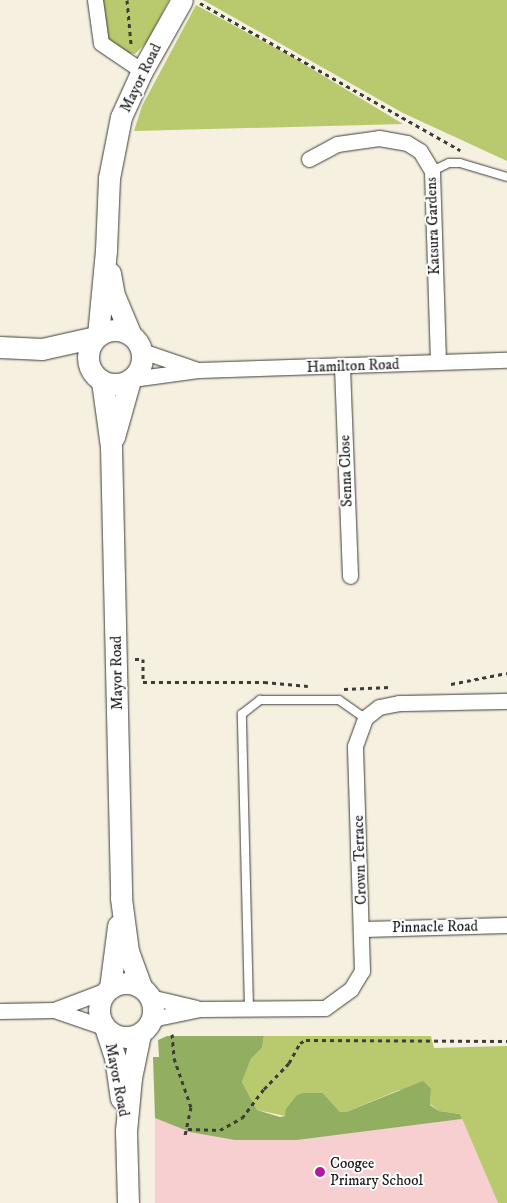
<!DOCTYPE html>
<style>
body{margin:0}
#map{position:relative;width:507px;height:1203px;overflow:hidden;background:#f5f0df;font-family:"IM FELL DW Pica",serif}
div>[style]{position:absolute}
.built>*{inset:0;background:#f7cfd1}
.green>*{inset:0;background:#b8ca6d}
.forest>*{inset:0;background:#92ae60}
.path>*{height:3px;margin-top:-1.5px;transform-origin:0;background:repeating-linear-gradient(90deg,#3d3c39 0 4px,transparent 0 8px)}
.roads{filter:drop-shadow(0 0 1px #3d3c39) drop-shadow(0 0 1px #3d3c39)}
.lane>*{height:8px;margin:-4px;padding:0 4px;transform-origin:4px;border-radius:4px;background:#fff}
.street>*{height:15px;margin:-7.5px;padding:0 7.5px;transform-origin:7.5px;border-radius:7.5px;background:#fff}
.secondary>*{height:21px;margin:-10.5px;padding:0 10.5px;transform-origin:10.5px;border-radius:10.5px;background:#fff}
.secondary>.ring{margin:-10.5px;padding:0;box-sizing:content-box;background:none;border:21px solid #fff;border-radius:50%}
.dots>*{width:14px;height:14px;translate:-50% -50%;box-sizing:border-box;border:2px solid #fff;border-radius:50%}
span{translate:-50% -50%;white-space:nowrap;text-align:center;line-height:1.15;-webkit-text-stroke:4px #fff;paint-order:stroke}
.street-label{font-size:15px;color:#1c1c1c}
.poi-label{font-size:15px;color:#1c1c1c}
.left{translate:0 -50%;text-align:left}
</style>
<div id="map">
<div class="built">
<i style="clip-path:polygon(155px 1118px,190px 1132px,297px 1140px,462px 1119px,498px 1203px,155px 1203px)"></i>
</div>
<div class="green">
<i style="clip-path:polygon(103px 0,169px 0,147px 42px,135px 54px,121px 52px,104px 34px)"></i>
<i style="clip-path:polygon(203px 0,507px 0,507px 161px,403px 113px)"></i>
<i style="clip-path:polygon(196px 5px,294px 58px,403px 124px,134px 131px,142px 106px)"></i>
<i style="clip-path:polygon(264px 1036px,431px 1036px,434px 1048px,507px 1046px,507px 1203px,498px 1203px,460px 1114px,439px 1111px,430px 1104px,431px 1089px,399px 1090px,346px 1112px,340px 1112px,323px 1093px,285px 1116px,257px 1110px,242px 1082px,251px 1059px,262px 1048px)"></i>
</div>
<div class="forest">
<i style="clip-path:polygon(167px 1036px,264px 1036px,262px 1048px,251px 1059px,242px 1082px,257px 1110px,280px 1117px,285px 1116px,286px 1109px,297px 1095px,304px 1093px,323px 1093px,340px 1112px,346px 1112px,423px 1081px,431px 1089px,430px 1105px,439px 1111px,460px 1114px,462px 1119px,297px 1140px,235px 1140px,190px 1132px,155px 1118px,153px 1057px,159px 1057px,158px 1040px)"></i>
</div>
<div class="path">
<i style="left:127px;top:0;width:44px;rotate:84.8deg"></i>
<i style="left:200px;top:3px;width:299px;rotate:29.5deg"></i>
<i style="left:135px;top:659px;width:8px"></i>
<i style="left:143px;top:659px;width:23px;rotate:90deg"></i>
<i style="left:143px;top:682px;width:121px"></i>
<i style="left:264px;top:682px;width:44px;rotate:5.2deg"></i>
<i style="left:451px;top:684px;width:57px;rotate:-11.1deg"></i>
<i style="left:344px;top:689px;width:46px;rotate:-2.5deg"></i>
<i style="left:172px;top:1034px;width:24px;rotate:85deg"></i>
<i style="left:174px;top:1058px;width:52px;rotate:70.9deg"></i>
<i style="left:191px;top:1107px;width:29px;rotate:102deg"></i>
<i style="left:188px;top:1129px;width:32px;rotate:2deg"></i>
<i style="left:220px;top:1130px;width:25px;rotate:-29deg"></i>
<i style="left:242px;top:1118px;width:36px;rotate:-53deg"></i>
<i style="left:264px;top:1089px;width:36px;rotate:-46deg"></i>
<i style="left:289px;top:1063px;width:23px;rotate:-61deg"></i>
<i style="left:300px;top:1043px;width:7px;rotate:-27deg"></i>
<i style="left:306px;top:1040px;width:201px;rotate:0.3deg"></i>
</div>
<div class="roads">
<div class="lane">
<i style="left:432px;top:171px;width:19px;rotate:-25deg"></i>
<i style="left:449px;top:163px;width:11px"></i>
<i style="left:460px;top:163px;width:49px;rotate:16.6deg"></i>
<i style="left:249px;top:1008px;width:294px;rotate:-91.4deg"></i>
<i style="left:242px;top:714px;width:23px;rotate:-38deg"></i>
<i style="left:260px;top:700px;width:79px"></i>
<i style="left:339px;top:700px;width:32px;rotate:35deg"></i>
</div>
<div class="street">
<i style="left:95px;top:0;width:43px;rotate:82.1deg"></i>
<i style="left:101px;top:43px;width:50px;rotate:34.3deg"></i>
<i style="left:309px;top:159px;width:32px;rotate:-28deg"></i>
<i style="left:337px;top:144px;width:42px;rotate:-8.1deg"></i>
<i style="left:379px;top:138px;width:28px;rotate:10deg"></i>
<i style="left:407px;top:143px;width:15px;rotate:32deg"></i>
<i style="left:420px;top:151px;width:23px;rotate:59deg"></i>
<i style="left:432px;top:171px;width:191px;rotate:88.2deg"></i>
<i style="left:142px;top:351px;width:56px;rotate:18.8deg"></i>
<i style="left:342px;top:367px;width:209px;rotate:87.8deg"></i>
<i style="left:132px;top:379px;width:68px;rotate:-7.7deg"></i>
<i style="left:199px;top:370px;width:308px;rotate:-1.9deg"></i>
<i style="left:363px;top:929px;width:144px;rotate:-1.6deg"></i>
<i style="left:150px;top:997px;width:47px;rotate:13.4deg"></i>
<i style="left:54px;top:1010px;width:53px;rotate:18.8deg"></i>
<i style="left:0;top:1011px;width:54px;rotate:-1.1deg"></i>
<i style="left:54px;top:1010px;width:57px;rotate:-20.7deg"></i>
<i style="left:152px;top:1019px;width:49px;rotate:-11.8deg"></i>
<i style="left:200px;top:1009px;width:125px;rotate:-0.5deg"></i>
<i style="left:325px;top:1008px;width:32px;rotate:-36deg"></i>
<i style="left:351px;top:989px;width:21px;rotate:-59deg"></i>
<i style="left:362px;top:971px;width:225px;rotate:-91.8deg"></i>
<i style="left:355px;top:746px;width:30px;rotate:-70deg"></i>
<i style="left:365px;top:718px;width:18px;rotate:-38deg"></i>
<i style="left:379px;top:707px;width:20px;rotate:-11deg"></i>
<i style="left:399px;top:703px;width:108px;rotate:-1.1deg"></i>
</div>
<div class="secondary">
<i style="left:110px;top:273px;width:22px;rotate:80deg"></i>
<i style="left:114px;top:295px;width:41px;rotate:67.2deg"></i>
<i class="ring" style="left:88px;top:330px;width:33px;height:33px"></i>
<i style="left:98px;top:335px;width:85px;rotate:-84.6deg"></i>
<i style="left:106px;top:250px;width:72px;rotate:-87.6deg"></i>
<i style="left:109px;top:178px;width:62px;rotate:-78.9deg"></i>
<i style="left:121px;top:117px;width:51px;rotate:-65.5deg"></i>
<i style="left:142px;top:71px;width:81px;rotate:-60.6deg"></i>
<i style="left:0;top:347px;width:42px;rotate:2.7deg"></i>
<i style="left:42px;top:349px;width:55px;rotate:-12.5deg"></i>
<i style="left:102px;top:381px;width:67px;rotate:82.2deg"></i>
<i style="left:111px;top:447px;width:451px;rotate:88.7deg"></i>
<i style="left:121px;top:898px;width:53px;rotate:82.5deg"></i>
<i style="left:128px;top:951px;width:38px;rotate:70deg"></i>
<i style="left:114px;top:437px;width:59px;rotate:-74.3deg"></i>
<i class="ring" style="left:99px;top:983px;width:33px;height:33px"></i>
<i style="left:110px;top:988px;width:63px;rotate:-82.6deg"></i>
<i style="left:106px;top:1030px;width:28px;rotate:72deg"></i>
<i style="left:115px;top:1057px;width:42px;rotate:81.9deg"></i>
<i style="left:128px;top:1203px;width:72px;rotate:-91.6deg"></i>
<i style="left:126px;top:1131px;width:53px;rotate:-84.6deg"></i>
<i style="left:131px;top:1078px;width:45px;rotate:-78.4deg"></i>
</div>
</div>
<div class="dots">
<i style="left:320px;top:1172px;background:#b5179e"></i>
</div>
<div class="street-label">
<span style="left:141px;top:78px;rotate:-64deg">Mayor Road</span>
<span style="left:433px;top:226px;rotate:-92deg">Katsura Gardens</span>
<span style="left:353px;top:366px;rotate:-2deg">Hamilton Road</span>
<span style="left:346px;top:471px;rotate:-92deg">Senna Close</span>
<span style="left:117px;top:673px;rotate:-91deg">Mayor Road</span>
<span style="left:360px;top:860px;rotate:-92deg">Crown Terrace</span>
<span style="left:435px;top:927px;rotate:-1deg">Pinnacle Road</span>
<span style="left:117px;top:1080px;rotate:79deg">Mayor Road</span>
</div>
<div class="poi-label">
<span class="left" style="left:330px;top:1172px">Coogee<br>Primary School</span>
</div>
</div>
